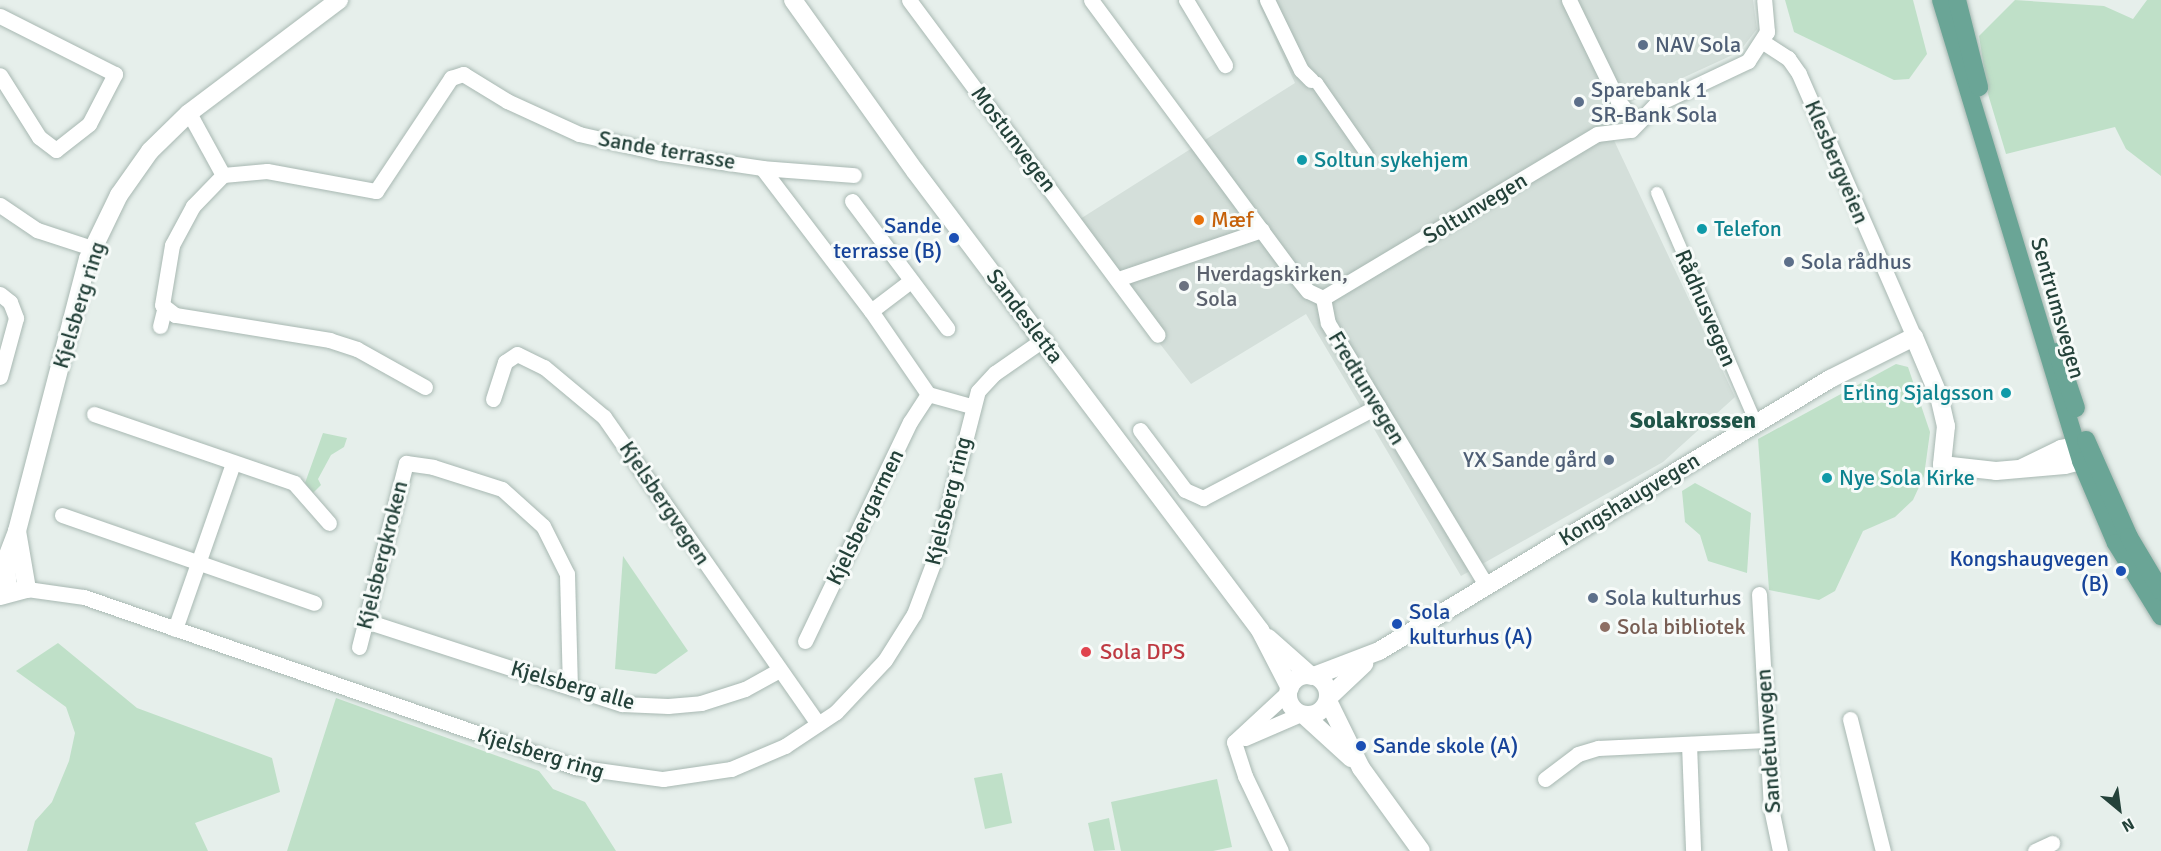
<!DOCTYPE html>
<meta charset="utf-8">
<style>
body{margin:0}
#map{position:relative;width:2161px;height:851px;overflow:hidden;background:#e6efeb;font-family:Signika,sans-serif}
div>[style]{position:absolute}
.built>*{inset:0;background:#d4dfda}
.green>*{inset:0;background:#bfe0c8}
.roads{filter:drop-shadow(0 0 2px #a8b8b2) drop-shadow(0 0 2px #a8b8b2)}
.pedestrian>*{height:12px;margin:-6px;padding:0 6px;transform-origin:6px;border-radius:6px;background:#fff}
.minor>*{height:15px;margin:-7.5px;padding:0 7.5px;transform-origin:7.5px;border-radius:7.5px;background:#fff}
.tertiary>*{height:18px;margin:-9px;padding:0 9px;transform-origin:9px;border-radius:9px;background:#fff}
.tertiary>.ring{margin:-9px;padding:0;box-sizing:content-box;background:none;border:18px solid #fff;border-radius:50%}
.primary>*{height:18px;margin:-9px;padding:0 9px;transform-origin:9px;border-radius:9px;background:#6aa596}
.dots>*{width:16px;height:16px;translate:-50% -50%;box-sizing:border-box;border:3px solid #f7fbf9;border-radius:50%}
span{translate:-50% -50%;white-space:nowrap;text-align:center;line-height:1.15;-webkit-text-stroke:6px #f7fbf9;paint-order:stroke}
.service-label{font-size:22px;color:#4e5e75}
.left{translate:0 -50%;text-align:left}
.right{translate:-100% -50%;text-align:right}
.street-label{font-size:22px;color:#24423a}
.culture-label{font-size:22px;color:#0d838f}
.food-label{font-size:22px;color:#c56008}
.transit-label{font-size:22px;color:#164399}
.worship-label{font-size:22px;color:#5b616d}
.education-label{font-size:22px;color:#785e54}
.health-label{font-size:22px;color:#be3a42}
.neighbourhood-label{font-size:24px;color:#1f5548;font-weight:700}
.north{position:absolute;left:2089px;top:779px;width:60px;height:60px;-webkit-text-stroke:4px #f7fbf9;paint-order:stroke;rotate:151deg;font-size:16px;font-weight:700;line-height:24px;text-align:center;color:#24423a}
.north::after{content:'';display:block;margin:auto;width:21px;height:27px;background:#24423a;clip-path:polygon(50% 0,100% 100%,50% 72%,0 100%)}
</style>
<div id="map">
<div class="built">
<i style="clip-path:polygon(1257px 0,1753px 0,1757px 29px,1739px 52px,1602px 115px,1735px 397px,1663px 462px,1461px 576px,1306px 314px,1191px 384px,1069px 226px,1295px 83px)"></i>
</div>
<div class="green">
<i style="clip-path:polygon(1785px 0,1913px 0,1927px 54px,1909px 79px,1894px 80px,1794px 32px)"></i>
<i style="clip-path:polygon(2015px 0,2104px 6px,2133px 19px,2147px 0,2161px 0,2161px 176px,2126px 149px,2115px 127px,2006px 154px,1988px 94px,1979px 36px)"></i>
<i style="clip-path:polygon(1896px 364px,1908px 367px,1930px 432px,1924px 476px,1913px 500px,1895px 517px,1863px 531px,1835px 591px,1819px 600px,1769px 590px,1758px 439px)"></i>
<i style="clip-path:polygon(323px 433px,347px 438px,344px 447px,331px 455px,318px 479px,321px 485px,313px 493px,305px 483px)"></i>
<i style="clip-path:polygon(1695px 483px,1751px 513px,1747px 573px,1708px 561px,1700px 535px,1685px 522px,1682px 491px)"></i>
<i style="clip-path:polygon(623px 556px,688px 651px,656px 674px,615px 669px)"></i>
<i style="clip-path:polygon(58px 643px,137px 708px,272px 758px,280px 792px,195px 823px,208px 851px,27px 851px,35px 821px,52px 802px,69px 761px,75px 733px,66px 707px,16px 671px)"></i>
<i style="clip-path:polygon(336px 698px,539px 771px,553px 789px,585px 802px,616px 851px,287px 851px)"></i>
<i style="clip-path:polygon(1002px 773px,1012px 823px,985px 829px,974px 778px)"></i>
<i style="clip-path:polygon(1217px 779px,1232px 847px,1213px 851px,1121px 851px,1111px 802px)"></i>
<i style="clip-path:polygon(1109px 818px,1115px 850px,1094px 851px,1088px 823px)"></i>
</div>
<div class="roads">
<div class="pedestrian">
<i style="left:1311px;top:80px;width:7px;rotate:27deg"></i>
<i style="left:1317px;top:83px;width:88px;rotate:55.2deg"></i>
<i style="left:1657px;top:193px;width:250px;rotate:66.7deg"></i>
</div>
<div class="minor">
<i style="left:909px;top:0;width:417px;rotate:53.4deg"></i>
<i style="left:1091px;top:0;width:341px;rotate:53.5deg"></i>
<i style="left:1294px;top:274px;width:22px;rotate:51deg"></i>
<i style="left:1308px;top:291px;width:17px;rotate:25deg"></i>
<i style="left:1186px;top:0;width:76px;rotate:59deg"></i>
<i style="left:1267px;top:0;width:78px;rotate:64.1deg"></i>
<i style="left:1301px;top:70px;width:14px;rotate:45deg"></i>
<i style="left:1569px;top:0;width:112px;rotate:64.1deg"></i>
<i style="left:1618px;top:101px;width:29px;rotate:49deg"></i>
<i style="left:0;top:16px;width:129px;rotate:26.8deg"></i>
<i style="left:115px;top:74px;width:56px;rotate:117.5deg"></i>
<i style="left:89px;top:124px;width:42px;rotate:141.8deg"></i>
<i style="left:56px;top:150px;width:21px;rotate:-143deg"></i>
<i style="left:39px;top:137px;width:73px;rotate:-122.2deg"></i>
<i style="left:1763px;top:42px;width:30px;rotate:33deg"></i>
<i style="left:1788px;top:58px;width:19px;rotate:55deg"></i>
<i style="left:1799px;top:74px;width:287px;rotate:66.4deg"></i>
<i style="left:189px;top:113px;width:71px;rotate:61.3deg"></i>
<i style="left:762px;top:168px;width:92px;rotate:4.4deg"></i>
<i style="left:852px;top:201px;width:159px;rotate:53.2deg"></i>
<i style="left:0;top:205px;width:45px;rotate:34deg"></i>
<i style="left:37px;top:230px;width:58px;rotate:18.1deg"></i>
<i style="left:1118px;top:279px;width:152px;rotate:-18.8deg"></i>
<i style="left:0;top:294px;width:13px;rotate:39deg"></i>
<i style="left:10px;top:302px;width:17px;rotate:69deg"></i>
<i style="left:16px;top:318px;width:61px;rotate:105.2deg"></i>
<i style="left:1323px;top:298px;width:319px;rotate:-30.9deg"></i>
<i style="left:1597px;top:134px;width:34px;rotate:-7deg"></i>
<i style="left:1631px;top:130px;width:35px;rotate:-46deg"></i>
<i style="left:1655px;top:105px;width:103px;rotate:-25.3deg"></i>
<i style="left:1748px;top:61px;width:35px;rotate:-57deg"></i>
<i style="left:1767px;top:32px;width:32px;rotate:-95deg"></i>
<i style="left:1323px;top:298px;width:25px;rotate:79deg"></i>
<i style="left:1328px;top:323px;width:306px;rotate:58.9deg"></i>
<i style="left:871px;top:311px;width:48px;rotate:-37.3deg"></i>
<i style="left:160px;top:326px;width:16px;rotate:-76deg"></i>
<i style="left:425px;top:387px;width:78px;rotate:-150.8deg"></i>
<i style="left:357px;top:349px;width:28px;rotate:-162deg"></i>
<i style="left:330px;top:340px;width:157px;rotate:-170.8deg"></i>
<i style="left:175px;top:315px;width:16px;rotate:-142deg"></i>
<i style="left:162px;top:305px;width:61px;rotate:-80.5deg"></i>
<i style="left:172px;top:245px;width:44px;rotate:-61.7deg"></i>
<i style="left:193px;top:206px;width:43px;rotate:-45.9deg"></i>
<i style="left:223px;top:175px;width:44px;rotate:-5.2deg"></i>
<i style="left:267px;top:171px;width:111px;rotate:10.4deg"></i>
<i style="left:376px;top:191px;width:136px;rotate:-56.4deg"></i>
<i style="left:451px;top:78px;width:13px;rotate:-18deg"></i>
<i style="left:463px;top:74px;width:52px;rotate:31.5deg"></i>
<i style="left:507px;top:101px;width:79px;rotate:24.6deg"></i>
<i style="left:579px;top:134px;width:84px;rotate:13deg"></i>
<i style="left:661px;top:153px;width:102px;rotate:8.4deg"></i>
<i style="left:762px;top:168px;width:180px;rotate:52.7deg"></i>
<i style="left:871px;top:311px;width:101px;rotate:55.5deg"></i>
<i style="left:928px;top:394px;width:45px;rotate:15.6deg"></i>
<i style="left:493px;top:399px;width:39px;rotate:-72deg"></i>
<i style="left:505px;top:362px;width:14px;rotate:-34deg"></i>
<i style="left:517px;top:354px;width:30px;rotate:26deg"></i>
<i style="left:544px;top:367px;width:78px;rotate:39.8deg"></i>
<i style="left:604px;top:417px;width:374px;rotate:55.1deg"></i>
<i style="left:94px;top:414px;width:212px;rotate:19deg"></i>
<i style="left:294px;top:483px;width:53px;rotate:48.8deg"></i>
<i style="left:1140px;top:430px;width:75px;rotate:53.1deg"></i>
<i style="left:1185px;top:490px;width:20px;rotate:24deg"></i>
<i style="left:1203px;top:498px;width:198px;rotate:-27.7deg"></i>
<i style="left:62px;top:515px;width:267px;rotate:19.2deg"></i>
<i style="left:27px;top:589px;width:58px;rotate:8deg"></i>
<i style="left:84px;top:597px;width:520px;rotate:19.1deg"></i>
<i style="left:575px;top:767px;width:89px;rotate:7.8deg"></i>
<i style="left:663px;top:779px;width:69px;rotate:-8.4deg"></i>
<i style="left:731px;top:769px;width:59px;rotate:-23.1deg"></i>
<i style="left:785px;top:746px;width:61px;rotate:-33.7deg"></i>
<i style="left:836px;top:712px;width:71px;rotate:-46.7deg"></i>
<i style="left:885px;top:660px;width:54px;rotate:-57.8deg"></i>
<i style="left:914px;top:614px;width:60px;rotate:-69.4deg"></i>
<i style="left:935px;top:558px;width:172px;rotate:-75.6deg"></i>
<i style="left:978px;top:391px;width:25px;rotate:-47deg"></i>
<i style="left:995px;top:373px;width:60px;rotate:-34.8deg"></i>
<i style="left:1759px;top:594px;width:214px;rotate:86.8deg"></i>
<i style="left:1771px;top:808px;width:44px;rotate:78.2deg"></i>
<i style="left:366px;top:621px;width:269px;rotate:18deg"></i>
<i style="left:622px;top:704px;width:46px;rotate:2.5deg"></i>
<i style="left:668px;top:706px;width:33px;rotate:-5deg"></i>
<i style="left:701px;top:703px;width:46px;rotate:-17.7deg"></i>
<i style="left:745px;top:689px;width:39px;rotate:-29deg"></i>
<i style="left:175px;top:629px;width:176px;rotate:-70.7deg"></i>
<i style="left:805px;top:641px;width:243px;rotate:-64.4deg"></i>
<i style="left:910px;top:422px;width:33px;rotate:-57deg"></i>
<i style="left:359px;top:647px;width:190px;rotate:-75.7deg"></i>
<i style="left:406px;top:463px;width:27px;rotate:8deg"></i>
<i style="left:433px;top:467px;width:72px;rotate:17.7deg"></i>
<i style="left:502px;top:489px;width:55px;rotate:42.1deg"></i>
<i style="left:543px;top:526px;width:54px;rotate:63.4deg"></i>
<i style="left:567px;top:574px;width:113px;rotate:88.5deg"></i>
<i style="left:1850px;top:719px;width:136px;rotate:76deg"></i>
<i style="left:1245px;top:738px;width:61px;rotate:-23.2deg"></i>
<i style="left:1234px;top:742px;width:36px;rotate:72deg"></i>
<i style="left:1245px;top:776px;width:83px;rotate:64.4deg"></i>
<i style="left:1234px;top:742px;width:75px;rotate:-42.8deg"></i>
<i style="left:1689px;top:744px;width:106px;rotate:87.8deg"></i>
<i style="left:1545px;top:779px;width:41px;rotate:-37.1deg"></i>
<i style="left:1578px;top:754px;width:21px;rotate:-17deg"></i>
<i style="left:1598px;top:748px;width:168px;rotate:-2.7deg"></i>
<i style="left:2035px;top:851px;width:19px;rotate:-25deg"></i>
</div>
<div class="tertiary">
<i style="left:793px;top:0;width:210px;rotate:54.5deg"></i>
<i style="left:915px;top:171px;width:574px;rotate:53.07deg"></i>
<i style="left:1260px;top:630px;width:65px;rotate:62.7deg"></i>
<i style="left:8px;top:592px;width:32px;rotate:-94deg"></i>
<i style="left:6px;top:560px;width:31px;rotate:-69deg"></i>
<i style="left:17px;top:531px;width:281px;rotate:-75.4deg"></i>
<i style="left:88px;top:259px;width:71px;rotate:-64.2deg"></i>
<i style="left:119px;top:195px;width:54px;rotate:-54.8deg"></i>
<i style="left:150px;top:151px;width:54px;rotate:-44.3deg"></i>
<i style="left:189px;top:113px;width:188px;rotate:-37deg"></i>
<i style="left:0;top:596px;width:28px;rotate:-15deg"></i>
<i style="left:27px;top:589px;width:59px;rotate:-99.8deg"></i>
<i style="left:1268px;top:638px;width:57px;rotate:41.5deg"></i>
<i class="ring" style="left:1288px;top:675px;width:22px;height:22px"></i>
<i style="left:1314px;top:676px;width:70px;rotate:-21deg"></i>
<i style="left:1379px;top:651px;width:527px;rotate:-31.09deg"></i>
<i style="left:1830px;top:379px;width:94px;rotate:-26.6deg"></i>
<i style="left:1914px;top:337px;width:64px;rotate:67deg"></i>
<i style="left:1939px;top:396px;width:31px;rotate:77deg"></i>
<i style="left:1946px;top:426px;width:39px;rotate:96deg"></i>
<i style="left:1942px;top:465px;width:54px;rotate:6.3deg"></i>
<i style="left:1996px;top:471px;width:69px;rotate:-5deg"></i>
<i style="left:2065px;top:465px;width:16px;rotate:-14deg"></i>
<i style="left:2081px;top:461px;width:13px;rotate:-48deg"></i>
<i style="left:2090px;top:451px;width:15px;rotate:-160deg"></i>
<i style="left:2076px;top:446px;width:15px;rotate:169deg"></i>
<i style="left:2061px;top:449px;width:43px;rotate:154deg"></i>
<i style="left:1328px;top:698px;width:50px;rotate:-43.4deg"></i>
<i style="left:1328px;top:701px;width:75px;rotate:63.8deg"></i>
<i style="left:1361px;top:768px;width:102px;rotate:54.1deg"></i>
<i style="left:1304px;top:715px;width:64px;rotate:42.5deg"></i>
</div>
<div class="primary">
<i style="left:1941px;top:0;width:482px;rotate:73.1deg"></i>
<i style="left:2081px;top:461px;width:89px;rotate:66.9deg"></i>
<i style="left:2116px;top:543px;width:86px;rotate:58.3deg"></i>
<i style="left:1957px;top:0;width:90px;rotate:75.8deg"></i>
<i style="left:2057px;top:352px;width:59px;rotate:71.3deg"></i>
<i style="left:2086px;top:440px;width:106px;rotate:66.1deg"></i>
<i style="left:2129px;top:537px;width:63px;rotate:59.3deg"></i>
</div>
</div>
<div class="dots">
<i style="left:1643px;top:45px;background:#5c6f8a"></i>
<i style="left:1579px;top:102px;background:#5c6f8a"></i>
<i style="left:1302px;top:160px;background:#0f9aa8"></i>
<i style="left:1199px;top:220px;background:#e8710a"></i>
<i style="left:1702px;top:229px;background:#0f9aa8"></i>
<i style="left:954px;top:238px;background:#1a4fb4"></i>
<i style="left:1789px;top:262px;background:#5c6f8a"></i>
<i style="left:1184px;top:286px;background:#6b7280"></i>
<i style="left:2006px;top:393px;background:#0f9aa8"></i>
<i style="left:1609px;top:460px;background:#5c6f8a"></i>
<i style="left:1827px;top:478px;background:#0f9aa8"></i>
<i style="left:2121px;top:571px;background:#1a4fb4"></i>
<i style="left:1593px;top:598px;background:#5c6f8a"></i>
<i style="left:1397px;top:624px;background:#1a4fb4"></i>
<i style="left:1605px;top:627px;background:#8d6e63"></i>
<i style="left:1086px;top:652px;background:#e0444e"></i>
<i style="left:1361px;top:746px;background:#1a4fb4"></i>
</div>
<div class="service-label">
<span class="left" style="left:1655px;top:45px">NAV Sola</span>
<span class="left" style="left:1591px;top:102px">Sparebank 1<br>SR-Bank Sola</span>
<span class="left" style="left:1801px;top:262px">Sola rådhus</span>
<span class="right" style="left:1597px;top:460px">YX Sande gård</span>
<span class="left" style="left:1605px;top:598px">Sola kulturhus</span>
</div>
<div class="street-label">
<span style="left:1014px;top:139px;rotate:53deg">Mostunvegen</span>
<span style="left:667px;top:150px;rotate:10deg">Sande terrasse</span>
<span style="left:1837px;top:162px;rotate:67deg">Klesbergveien</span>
<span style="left:1475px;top:208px;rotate:-31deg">Soltunvegen</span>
<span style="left:79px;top:305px;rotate:-73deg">Kjelsberg ring</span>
<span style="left:1706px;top:308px;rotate:67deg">Rådhusvegen</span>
<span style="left:2058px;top:308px;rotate:74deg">Sentrumsvegen</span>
<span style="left:1025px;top:316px;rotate:53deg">Sandesletta</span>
<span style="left:1367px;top:388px;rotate:59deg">Fredtunvegen</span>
<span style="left:1629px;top:499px;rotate:-31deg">Kongshaugvegen</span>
<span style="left:948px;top:501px;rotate:-76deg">Kjelsberg ring</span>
<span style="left:665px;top:503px;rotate:56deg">Kjelsbergvegen</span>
<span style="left:865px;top:517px;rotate:-64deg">Kjelsbergarmen</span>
<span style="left:382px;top:555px;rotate:-76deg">Kjelsbergkroken</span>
<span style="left:573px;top:685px;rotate:16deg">Kjelsberg alle</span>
<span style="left:1768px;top:741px;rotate:-94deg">Sandetunvegen</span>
<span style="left:541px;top:753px;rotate:17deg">Kjelsberg ring</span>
</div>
<div class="culture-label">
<span class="left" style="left:1314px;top:160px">Soltun sykehjem</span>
<span class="left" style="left:1714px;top:229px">Telefon</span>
<span class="right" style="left:1994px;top:393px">Erling Sjalgsson</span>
<span class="left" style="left:1839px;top:478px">Nye Sola Kirke</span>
</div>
<div class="food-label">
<span class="left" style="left:1211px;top:220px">Mæf</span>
</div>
<div class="transit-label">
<span class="right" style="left:942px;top:238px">Sande<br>terrasse (B)</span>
<span class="right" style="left:2109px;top:571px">Kongshaugvegen<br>(B)</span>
<span class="left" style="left:1409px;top:624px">Sola<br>kulturhus (A)</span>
<span class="left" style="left:1373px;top:746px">Sande skole (A)</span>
</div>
<div class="worship-label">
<span class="left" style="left:1196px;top:286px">Hverdagskirken,<br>Sola</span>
</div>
<div class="education-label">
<span class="left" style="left:1617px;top:627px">Sola bibliotek</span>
</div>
<div class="health-label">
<span class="left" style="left:1100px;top:652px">Sola DPS</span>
</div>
<div class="neighbourhood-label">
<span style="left:1693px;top:421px">Solakrossen</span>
</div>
<div class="north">N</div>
</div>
